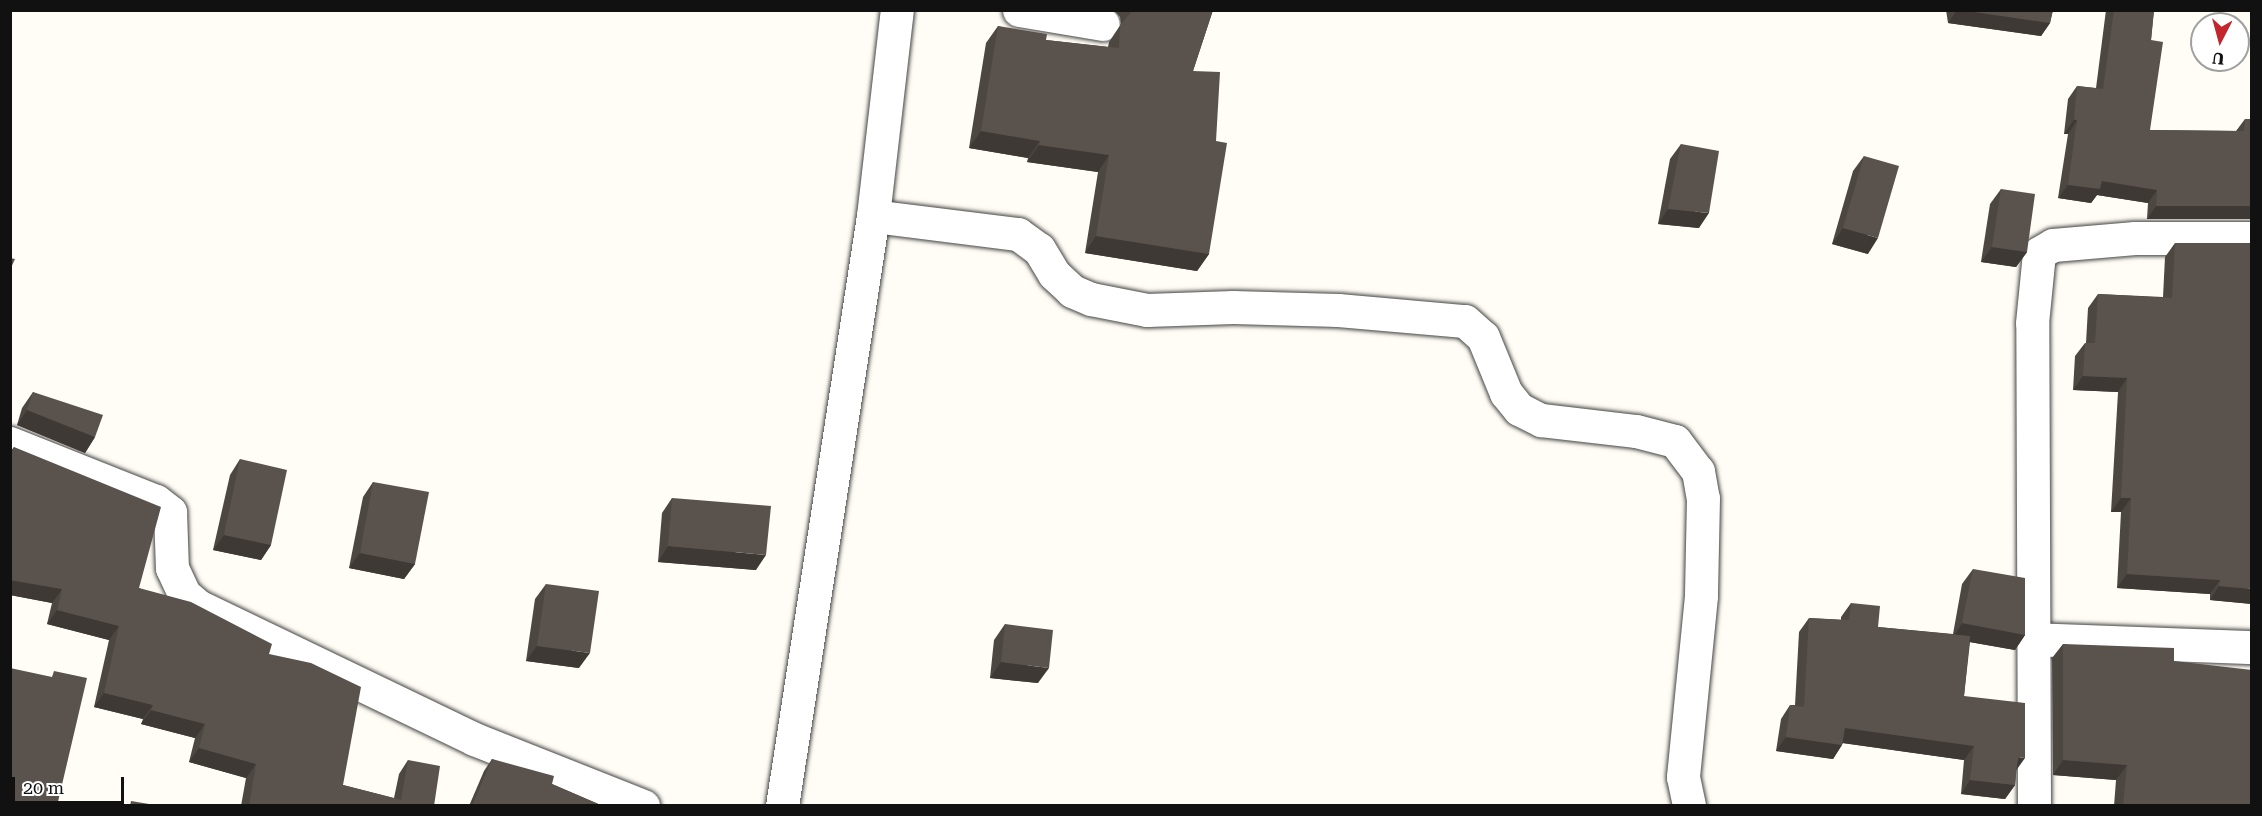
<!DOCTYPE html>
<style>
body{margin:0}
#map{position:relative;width:2262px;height:816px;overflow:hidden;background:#fffdf5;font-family:"Roboto Serif",serif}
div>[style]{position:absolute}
.roads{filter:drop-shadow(0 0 2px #444) drop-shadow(0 0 2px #444)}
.minor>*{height:33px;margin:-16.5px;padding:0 16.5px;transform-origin:16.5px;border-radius:16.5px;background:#fff}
.wall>*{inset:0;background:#4d4742}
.shaded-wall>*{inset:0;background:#3f3936}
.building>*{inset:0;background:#5a524d}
span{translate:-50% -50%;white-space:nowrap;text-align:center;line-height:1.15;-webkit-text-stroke:6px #fff;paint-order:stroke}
.frame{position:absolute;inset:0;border:12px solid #111;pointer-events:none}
.north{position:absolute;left:2190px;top:12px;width:60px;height:60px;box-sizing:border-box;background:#fff;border:2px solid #a0a0a0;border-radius:50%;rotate:186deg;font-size:16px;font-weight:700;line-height:24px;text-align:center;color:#111}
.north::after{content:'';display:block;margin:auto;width:21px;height:27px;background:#c4262e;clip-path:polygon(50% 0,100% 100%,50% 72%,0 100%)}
.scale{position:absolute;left:12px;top:777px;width:112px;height:27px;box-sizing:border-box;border:3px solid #111;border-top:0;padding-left:8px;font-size:18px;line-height:21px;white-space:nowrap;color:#111;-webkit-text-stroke:4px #fff;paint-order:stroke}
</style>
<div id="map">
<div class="roads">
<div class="minor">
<i style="left:1019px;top:10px;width:85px;rotate:9.5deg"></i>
<i style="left:873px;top:216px;width:146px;rotate:7.1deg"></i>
<i style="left:1018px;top:234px;width:26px;rotate:36deg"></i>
<i style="left:1039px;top:249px;width:29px;rotate:59deg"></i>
<i style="left:1054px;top:274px;width:25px;rotate:43deg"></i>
<i style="left:1072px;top:291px;width:21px;rotate:23deg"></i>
<i style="left:1091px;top:299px;width:57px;rotate:11.1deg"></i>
<i style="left:1147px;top:310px;width:86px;rotate:-2deg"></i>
<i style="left:1233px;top:307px;width:105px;rotate:1.6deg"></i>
<i style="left:1338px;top:310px;width:127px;rotate:5deg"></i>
<i style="left:1465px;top:321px;width:24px;rotate:42deg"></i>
<i style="left:1483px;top:337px;width:61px;rotate:67.7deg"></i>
<i style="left:1506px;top:393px;width:21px;rotate:51deg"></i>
<i style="left:1519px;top:409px;width:25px;rotate:27deg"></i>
<i style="left:1541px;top:420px;width:96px;rotate:6.6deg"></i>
<i style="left:1636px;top:431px;width:40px;rotate:14.4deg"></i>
<i style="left:1675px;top:441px;width:38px;rotate:53deg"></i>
<i style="left:1698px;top:471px;width:27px;rotate:80deg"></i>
<i style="left:1703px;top:498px;width:98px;rotate:91.2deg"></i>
<i style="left:1701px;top:596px;width:182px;rotate:95.7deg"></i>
<i style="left:1683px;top:777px;width:30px;rotate:78deg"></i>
<i style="left:10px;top:443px;width:157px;rotate:21.7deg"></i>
<i style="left:156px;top:501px;width:18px;rotate:38deg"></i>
<i style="left:170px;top:512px;width:56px;rotate:88deg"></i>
<i style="left:172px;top:568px;width:29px;rotate:65deg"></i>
<i style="left:184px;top:594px;width:18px;rotate:41deg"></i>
<i style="left:198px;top:606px;width:306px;rotate:25.7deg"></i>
<i style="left:474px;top:739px;width:182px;rotate:21.6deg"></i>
<i style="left:2032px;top:639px;width:220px;rotate:2.1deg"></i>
<i style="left:782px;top:806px;width:597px;rotate:-81.23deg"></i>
<i style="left:873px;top:216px;width:207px;rotate:-83.4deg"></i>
<i style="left:2034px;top:806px;width:483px;rotate:-90.2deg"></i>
<i style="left:2032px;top:323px;width:70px;rotate:-84.3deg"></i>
<i style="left:2039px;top:253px;width:16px;rotate:-30deg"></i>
<i style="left:2053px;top:245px;width:82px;rotate:-4.9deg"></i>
<i style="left:2135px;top:238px;width:117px"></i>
</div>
</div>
<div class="wall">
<i style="clip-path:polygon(1114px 10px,1213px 10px,1193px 71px,1209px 254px,1197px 271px,1085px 253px,1098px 172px,1027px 162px,1028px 158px,969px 148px,986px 43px,998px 26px,1046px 40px,1108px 47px,1109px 42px,1121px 24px,1120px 17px)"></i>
<i style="clip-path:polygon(1946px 10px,2053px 10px,2050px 23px,2041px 36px,1948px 23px)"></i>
<i style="clip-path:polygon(2106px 10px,2154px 10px,2151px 40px,2150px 130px,2236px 131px,2245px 119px,2252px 219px,2147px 219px,2148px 203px,2097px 195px,2091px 203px,2058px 198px,2068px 134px,2064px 134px,2068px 99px,2077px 86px,2096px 88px)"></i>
<i style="clip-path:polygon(1681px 144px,1699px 228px,1658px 224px,1670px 159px)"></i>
<i style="clip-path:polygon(1864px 156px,1868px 254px,1832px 244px,1853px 171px)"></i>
<i style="clip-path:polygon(2001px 189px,2027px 252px,2016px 267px,1981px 262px,1990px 204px)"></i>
<i style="clip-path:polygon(2175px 243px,2252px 604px,2210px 600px,2210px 594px,2117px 588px,2121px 512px,2111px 512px,2118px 392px,2073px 390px,2075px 356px,2085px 343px,2086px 343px,2088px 308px,2098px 294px,2163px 297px,2165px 257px)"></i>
<i style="clip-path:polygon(33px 392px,95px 437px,85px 453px,17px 425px,22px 408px)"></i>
<i style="clip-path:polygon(14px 447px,139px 588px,269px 654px,343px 785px,394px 798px,399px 774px,408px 760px,434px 806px,241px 806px,246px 778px,189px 762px,195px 738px,141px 724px,143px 719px,94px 707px,109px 640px,47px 624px,52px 603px,10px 595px,10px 452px)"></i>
<i style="clip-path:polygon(240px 459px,271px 545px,261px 560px,213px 550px,230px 475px)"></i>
<i style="clip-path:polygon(373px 482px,415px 564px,404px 579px,349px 568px,363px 497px)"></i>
<i style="clip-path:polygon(672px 498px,756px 570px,658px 562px,662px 513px)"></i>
<i style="clip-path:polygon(1973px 569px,2025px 635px,2015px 650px,1970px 642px,1964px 696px,2016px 770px,2015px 785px,2005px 799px,1961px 794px,1964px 760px,1843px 743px,1833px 759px,1776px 751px,1781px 719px,1790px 705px,1795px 705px,1799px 632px,1809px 618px,1841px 620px,1841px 617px,1851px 603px,1878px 627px,1953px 634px,1962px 584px)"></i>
<i style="clip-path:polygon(546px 584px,579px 668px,526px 661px,535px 599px)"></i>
<i style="clip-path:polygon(1005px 624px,1038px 683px,990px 678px,994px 640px)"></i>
<i style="clip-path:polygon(2063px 644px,2174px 661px,2252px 806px,2114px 806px,2116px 780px,2053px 775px,2052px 658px)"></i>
<i style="clip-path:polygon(492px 759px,552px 784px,603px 806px,469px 806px,484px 771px)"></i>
</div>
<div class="shaded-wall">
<i style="clip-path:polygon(1957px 10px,1961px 10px,2050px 23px,2041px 36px,1948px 23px)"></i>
<i style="clip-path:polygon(2074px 120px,2077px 120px,2068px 134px,2064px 134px)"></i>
<i style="clip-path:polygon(981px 131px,1040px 141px,1028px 158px,969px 148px)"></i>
<i style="clip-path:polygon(1039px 145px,1109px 155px,1098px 172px,1027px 162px)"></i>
<i style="clip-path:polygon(2102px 181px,2157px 190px,2148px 203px,2097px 195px,2091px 203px,2058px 198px,2068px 185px)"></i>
<i style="clip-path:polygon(2156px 206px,2252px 206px,2252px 219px,2147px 219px)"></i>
<i style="clip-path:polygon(1668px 209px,1709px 213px,1699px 228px,1658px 224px)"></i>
<i style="clip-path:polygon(1843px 228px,1878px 238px,1868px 254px,1832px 244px)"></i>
<i style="clip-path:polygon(1096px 236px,1209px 254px,1197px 271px,1085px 253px)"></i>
<i style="clip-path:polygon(1992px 247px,2027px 252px,2016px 267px,1981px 262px)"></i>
<i style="clip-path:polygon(2083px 376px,2127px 378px,2118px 392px,2073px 390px)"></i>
<i style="clip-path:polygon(27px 410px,95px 437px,85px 453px,17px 425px)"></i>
<i style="clip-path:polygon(2121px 498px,2131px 498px,2121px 512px,2111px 512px)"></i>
<i style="clip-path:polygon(224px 535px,271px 545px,261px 560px,213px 550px)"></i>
<i style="clip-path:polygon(668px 546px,766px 555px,756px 570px,658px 562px)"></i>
<i style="clip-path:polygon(360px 553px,415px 564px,404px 579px,349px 568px)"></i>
<i style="clip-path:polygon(2127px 574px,2220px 580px,2210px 594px,2117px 588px)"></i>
<i style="clip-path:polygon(10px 580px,62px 589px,52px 603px,10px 595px)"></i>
<i style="clip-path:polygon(2219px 586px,2252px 589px,2252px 604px,2210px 600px)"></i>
<i style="clip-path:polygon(57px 610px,119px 626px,109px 640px,47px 624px)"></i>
<i style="clip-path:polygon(1962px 623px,2025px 635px,2015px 650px,1952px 639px)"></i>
<i style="clip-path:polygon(537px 646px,590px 653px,579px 668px,526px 661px)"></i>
<i style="clip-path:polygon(1001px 662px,1049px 668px,1038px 683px,990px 678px)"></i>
<i style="clip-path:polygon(104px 693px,153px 705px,143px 719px,94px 707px)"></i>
<i style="clip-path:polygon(151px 710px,205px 724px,195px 738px,141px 724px)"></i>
<i style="clip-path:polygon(1845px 728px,1974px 746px,1964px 760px,1835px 742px)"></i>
<i style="clip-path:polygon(1786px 737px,1842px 745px,1833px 759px,1776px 751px)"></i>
<i style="clip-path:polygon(199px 748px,256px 764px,246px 778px,189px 762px)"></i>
<i style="clip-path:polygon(2018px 757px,2025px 758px,2015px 772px)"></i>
<i style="clip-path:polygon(2063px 760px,2127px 765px,2116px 780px,2053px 775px)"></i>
<i style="clip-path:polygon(1970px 780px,2015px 785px,2005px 799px,1961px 794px)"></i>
</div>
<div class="building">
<i style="clip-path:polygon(1133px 10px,1213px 10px,1193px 71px,1220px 72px,1216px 141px,1227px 143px,1209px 254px,1096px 236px,1109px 155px,1039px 145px,1040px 141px,981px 131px,998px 26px,1047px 34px,1046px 40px,1119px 48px,1120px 25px)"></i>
<i style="clip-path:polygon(1961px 10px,2053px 10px,2050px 23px)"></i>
<i style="clip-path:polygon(2114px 10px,2154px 10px,2151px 40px,2163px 42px,2150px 130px,2244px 131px,2245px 119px,2252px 119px,2252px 206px,2156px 206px,2157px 190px,2102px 181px,2100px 189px,2068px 185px,2077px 120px,2074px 120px,2077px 86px,2103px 89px)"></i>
<i style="clip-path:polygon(1681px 144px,1719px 151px,1709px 213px,1668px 209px)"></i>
<i style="clip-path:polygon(1864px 156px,1899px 166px,1878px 238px,1843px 228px)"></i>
<i style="clip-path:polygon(2001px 189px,2035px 194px,2027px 252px,1992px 247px)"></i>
<i style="clip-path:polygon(2175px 243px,2252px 243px,2252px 589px,2219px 586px,2220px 580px,2127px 574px,2131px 498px,2121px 498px,2127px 378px,2083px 376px,2085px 343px,2095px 343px,2098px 294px,2172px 298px)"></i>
<i style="clip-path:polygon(10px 258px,15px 259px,10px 270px)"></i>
<i style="clip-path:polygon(33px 392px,103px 415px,95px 437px,27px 410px)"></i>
<i style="clip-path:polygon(14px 447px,161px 507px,139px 588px,191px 602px,272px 644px,269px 654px,311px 663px,361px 687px,343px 785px,401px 800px,408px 760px,440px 766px,434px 806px,249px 806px,256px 764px,199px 748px,205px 724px,151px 710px,153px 705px,104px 693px,119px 626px,57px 610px,62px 589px,10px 580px,10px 457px)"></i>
<i style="clip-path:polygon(240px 459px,287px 470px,271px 545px,224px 535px)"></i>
<i style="clip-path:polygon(373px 482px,429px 492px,415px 564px,360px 553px)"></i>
<i style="clip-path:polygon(672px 498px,771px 506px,766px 555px,668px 546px)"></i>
<i style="clip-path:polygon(1973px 569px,2025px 578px,2025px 635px,1962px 623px)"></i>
<i style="clip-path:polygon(546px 584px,599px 591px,590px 653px,537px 646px)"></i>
<i style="clip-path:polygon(1851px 603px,1880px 606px,1878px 627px,1970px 636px,1964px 696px,2025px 703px,2025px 758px,2018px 757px,2015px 785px,1970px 780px,1974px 746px,1845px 728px,1842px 745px,1786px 737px,1790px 705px,1804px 707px,1809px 618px,1849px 620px)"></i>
<i style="clip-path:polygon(1005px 624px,1053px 630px,1049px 668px,1001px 662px)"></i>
<i style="clip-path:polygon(2063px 644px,2174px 648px,2174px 661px,2252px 670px,2252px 806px,2123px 806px,2127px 765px,2063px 760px)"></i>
<i style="clip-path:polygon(10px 668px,52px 677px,54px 671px,87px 678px,57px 806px,10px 805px)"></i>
<i style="clip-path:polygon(492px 759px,554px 776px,552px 784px,603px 806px,472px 806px)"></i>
<i style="clip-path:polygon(131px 801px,161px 806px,130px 806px)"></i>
</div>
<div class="frame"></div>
<div class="north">U</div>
<div class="scale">20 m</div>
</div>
